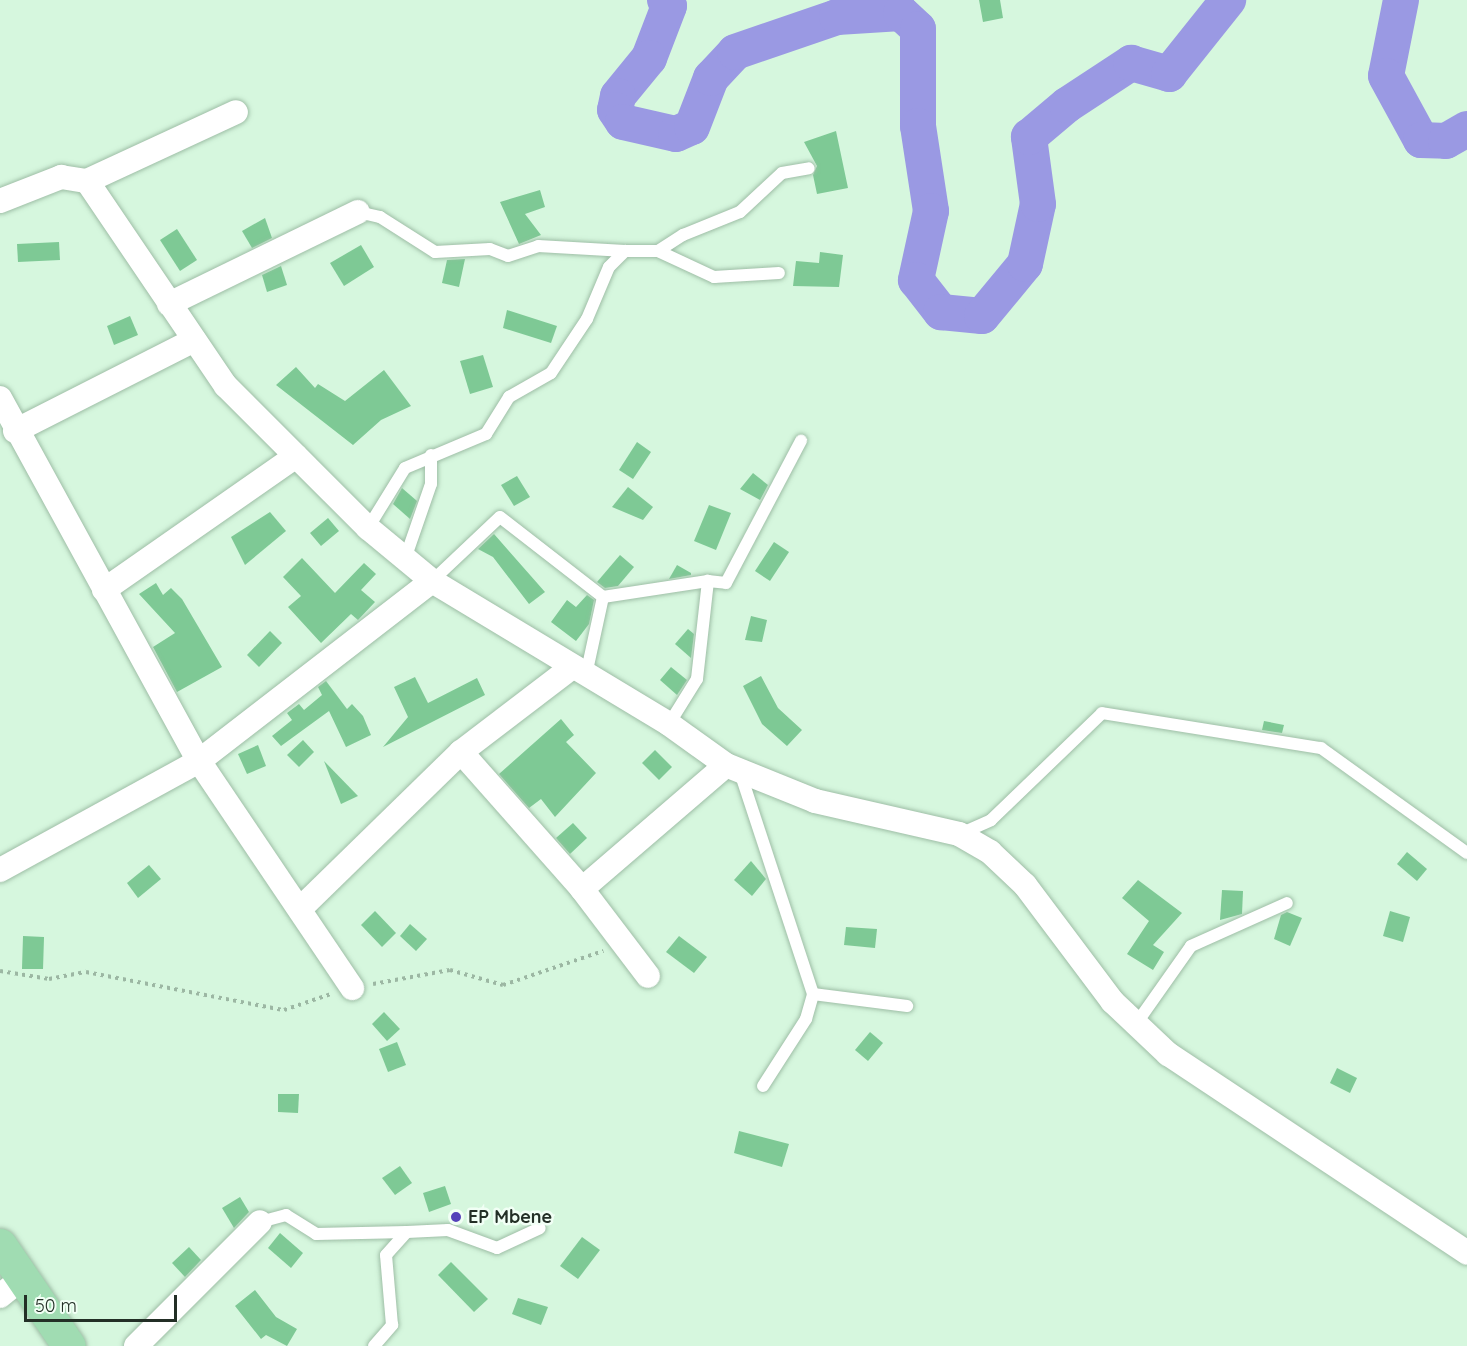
<!DOCTYPE html>
<style>
body{margin:0}
#map{position:relative;width:1467px;height:1346px;overflow:hidden;background:#d6f7de;font-family:Quicksand,sans-serif}
div>[style]{position:absolute}
.river>*{height:36px;margin:-18px;padding:0 18px;transform-origin:18px;border-radius:18px;background:#9a99e3}
.building>*{inset:0;background:#7ec995}
.path>*{height:4px;margin-top:-2px;transform-origin:0;background:repeating-linear-gradient(90deg,#9cb7a3 0 3px,transparent 0 7.5px)}
.roads{filter:drop-shadow(0 0 2px #9ebea6) drop-shadow(0 0 2px #9ebea6)}
.service>*{height:12px;margin:-6px;padding:0 6px;transform-origin:6px;border-radius:6px;background:#fff}
.minor>*{height:24px;margin:-12px;padding:0 12px;transform-origin:12px;border-radius:12px;background:#fff}
.trunk>*{height:33px;margin:-16.5px;padding:0 16.5px;transform-origin:16.5px;border-radius:16.5px;background:#a0dcb2}
.dots>*{width:16px;height:16px;translate:-50% -50%;box-sizing:border-box;border:3px solid #f1fff5;border-radius:50%}
span{translate:-50% -50%;white-space:nowrap;text-align:center;line-height:1.15;-webkit-text-stroke:5px #f1fff5;paint-order:stroke}
.poi-label{font-size:18px;color:#232f26;font-weight:700}
.left{translate:0 -50%;text-align:left}
.scale{position:absolute;left:24px;top:1295px;width:153px;height:27px;box-sizing:border-box;border:3px solid #232f26;border-top:0;padding-left:8px;font-size:18px;line-height:21px;white-space:nowrap;color:#232f26;-webkit-text-stroke:4px #f1fff5;paint-order:stroke}
</style>
<div id="map">
<div class="river">
<i style="left:665px;top:0;width:7px;rotate:56deg"></i>
<i style="left:669px;top:6px;width:56px;rotate:111deg"></i>
<i style="left:649px;top:58px;width:49px;rotate:129.2deg"></i>
<i style="left:618px;top:96px;width:14px;rotate:102deg"></i>
<i style="left:615px;top:110px;width:14px;rotate:56deg"></i>
<i style="left:623px;top:122px;width:54px;rotate:12.8deg"></i>
<i style="left:676px;top:134px;width:17px;rotate:-24deg"></i>
<i style="left:692px;top:127px;width:53px;rotate:-68.8deg"></i>
<i style="left:711px;top:78px;width:35px;rotate:-47deg"></i>
<i style="left:735px;top:52px;width:108px;rotate:-18.9deg"></i>
<i style="left:837px;top:17px;width:64px;rotate:-3.6deg"></i>
<i style="left:901px;top:13px;width:23px;rotate:43deg"></i>
<i style="left:918px;top:29px;width:97px;rotate:90deg"></i>
<i style="left:918px;top:126px;width:86px;rotate:81.3deg"></i>
<i style="left:931px;top:211px;width:71px;rotate:102.3deg"></i>
<i style="left:916px;top:280px;width:41px;rotate:52deg"></i>
<i style="left:941px;top:312px;width:41px;rotate:5.6deg"></i>
<i style="left:982px;top:316px;width:67px;rotate:-50.4deg"></i>
<i style="left:1025px;top:264px;width:61px;rotate:-77.8deg"></i>
<i style="left:1038px;top:204px;width:68px;rotate:-97.7deg"></i>
<i style="left:1029px;top:137px;width:50px;rotate:-40.1deg"></i>
<i style="left:1067px;top:105px;width:77px;rotate:-33.3deg"></i>
<i style="left:1131px;top:63px;width:40px;rotate:16deg"></i>
<i style="left:1169px;top:74px;width:95px;rotate:-51.4deg"></i>
<i style="left:1401px;top:0;width:77px;rotate:101.2deg"></i>
<i style="left:1386px;top:76px;width:73px;rotate:61.3deg"></i>
<i style="left:1421px;top:140px;width:25px;rotate:2deg"></i>
<i style="left:1446px;top:141px;width:24px;rotate:-30deg"></i>
</div>
<div class="building">
<i style="clip-path:polygon(979px 0,1000px 0,1003px 18px,983px 22px)"></i>
<i style="clip-path:polygon(836px 131px,848px 188px,817px 194px,813px 175px,817px 166px,804px 142px)"></i>
<i style="clip-path:polygon(540px 190px,545px 207px,525px 214px,541px 235px,519px 244px,500px 202px)"></i>
<i style="clip-path:polygon(265px 218px,272px 238px,252px 248px,242px 231px)"></i>
<i style="clip-path:polygon(177px 229px,197px 260px,180px 271px,160px 240px)"></i>
<i style="clip-path:polygon(59px 242px,60px 260px,18px 262px,17px 244px)"></i>
<i style="clip-path:polygon(361px 245px,374px 267px,344px 286px,330px 263px)"></i>
<i style="clip-path:polygon(820px 252px,843px 255px,839px 287px,793px 286px,796px 261px,819px 263px)"></i>
<i style="clip-path:polygon(465px 259px,459px 287px,442px 283px,447px 260px)"></i>
<i style="clip-path:polygon(281px 266px,287px 285px,267px 292px,262px 275px)"></i>
<i style="clip-path:polygon(507px 310px,557px 326px,551px 343px,503px 328px)"></i>
<i style="clip-path:polygon(130px 316px,138px 335px,114px 345px,107px 326px)"></i>
<i style="clip-path:polygon(483px 355px,493px 387px,470px 394px,460px 361px)"></i>
<i style="clip-path:polygon(296px 367px,315px 388px,318px 384px,345px 401px,384px 370px,411px 406px,381px 420px,353px 445px,276px 385px)"></i>
<i style="clip-path:polygon(637px 442px,651px 452px,633px 479px,619px 470px)"></i>
<i style="clip-path:polygon(753px 473px,768px 485px,760px 500px,740px 489px)"></i>
<i style="clip-path:polygon(517px 476px,530px 497px,514px 506px,501px 485px)"></i>
<i style="clip-path:polygon(628px 487px,653px 507px,643px 520px,612px 507px)"></i>
<i style="clip-path:polygon(402px 488px,417px 501px,410px 519px,393px 504px)"></i>
<i style="clip-path:polygon(709px 505px,731px 513px,716px 550px,694px 541px)"></i>
<i style="clip-path:polygon(270px 512px,286px 531px,245px 565px,231px 537px)"></i>
<i style="clip-path:polygon(328px 518px,339px 531px,321px 546px,310px 533px)"></i>
<i style="clip-path:polygon(494px 534px,545px 592px,529px 604px,493px 557px,478px 549px)"></i>
<i style="clip-path:polygon(774px 542px,789px 552px,770px 581px,755px 571px)"></i>
<i style="clip-path:polygon(620px 555px,634px 567px,618px 586px,605px 588px,597px 582px)"></i>
<i style="clip-path:polygon(302px 558px,335px 593px,364px 563px,376px 574px,361px 590px,375px 602px,358px 620px,351px 614px,321px 643px,288px 607px,301px 596px,283px 577px)"></i>
<i style="clip-path:polygon(677px 565px,691px 573px,691px 575px,669px 579px)"></i>
<i style="clip-path:polygon(156px 583px,163px 595px,171px 588px,182px 599px,222px 667px,177px 692px,153px 647px,175px 633px,139px 594px)"></i>
<i style="clip-path:polygon(587px 595px,594px 600px,589px 624px,576px 641px,551px 622px,567px 600px,576px 607px)"></i>
<i style="clip-path:polygon(751px 616px,767px 620px,762px 642px,745px 640px)"></i>
<i style="clip-path:polygon(688px 629px,694px 634px,691px 658px,675px 644px)"></i>
<i style="clip-path:polygon(270px 631px,282px 643px,259px 667px,247px 655px)"></i>
<i style="clip-path:polygon(671px 667px,687px 680px,677px 695px,660px 680px)"></i>
<i style="clip-path:polygon(761px 676px,778px 708px,802px 730px,787px 746px,762px 724px,743px 686px)"></i>
<i style="clip-path:polygon(415px 677px,428px 703px,477px 678px,485px 695px,383px 747px,408px 717px,394px 687px)"></i>
<i style="clip-path:polygon(326px 681px,347px 709px,352px 704px,363px 716px,371px 735px,346px 747px,329px 711px,281px 746px,272px 736px,292px 720px,287px 713px,299px 704px,304px 710px,322px 695px,318px 687px)"></i>
<i style="clip-path:polygon(561px 719px,574px 735px,566px 742px,596px 773px,555px 817px,541px 799px,529px 808px,499px 774px)"></i>
<i style="clip-path:polygon(1264px 721px,1284px 725px,1282px 733px,1262px 730px)"></i>
<i style="clip-path:polygon(303px 740px,314px 752px,299px 767px,287px 755px)"></i>
<i style="clip-path:polygon(258px 745px,266px 766px,247px 774px,238px 754px)"></i>
<i style="clip-path:polygon(655px 750px,672px 767px,659px 780px,642px 763px)"></i>
<i style="clip-path:polygon(324px 761px,358px 796px,341px 804px)"></i>
<i style="clip-path:polygon(573px 823px,587px 838px,570px 854px,556px 838px)"></i>
<i style="clip-path:polygon(1407px 852px,1427px 869px,1417px 881px,1397px 864px)"></i>
<i style="clip-path:polygon(751px 861px,766px 879px,752px 896px,734px 880px)"></i>
<i style="clip-path:polygon(149px 865px,161px 879px,138px 898px,127px 883px)"></i>
<i style="clip-path:polygon(1138px 880px,1182px 913px,1153px 945px,1164px 952px,1153px 970px,1127px 954px,1149px 921px,1122px 898px)"></i>
<i style="clip-path:polygon(1222px 890px,1243px 891px,1242px 914px,1220px 920px)"></i>
<i style="clip-path:polygon(375px 911px,396px 933px,382px 947px,361px 925px)"></i>
<i style="clip-path:polygon(1390px 911px,1410px 917px,1403px 942px,1383px 936px)"></i>
<i style="clip-path:polygon(1287px 912px,1302px 918px,1290px 946px,1274px 939px,1281px 915px)"></i>
<i style="clip-path:polygon(410px 924px,427px 939px,416px 951px,400px 936px)"></i>
<i style="clip-path:polygon(846px 927px,877px 929px,875px 948px,844px 945px)"></i>
<i style="clip-path:polygon(23px 936px,44px 937px,43px 969px,22px 969px)"></i>
<i style="clip-path:polygon(679px 936px,707px 957px,694px 973px,666px 952px)"></i>
<i style="clip-path:polygon(384px 1012px,400px 1029px,387px 1041px,372px 1024px)"></i>
<i style="clip-path:polygon(870px 1032px,883px 1043px,868px 1061px,855px 1050px)"></i>
<i style="clip-path:polygon(397px 1042px,406px 1065px,388px 1072px,379px 1049px)"></i>
<i style="clip-path:polygon(1337px 1068px,1357px 1078px,1350px 1093px,1330px 1083px)"></i>
<i style="clip-path:polygon(278px 1094px,299px 1094px,298px 1113px,278px 1112px)"></i>
<i style="clip-path:polygon(739px 1131px,789px 1144px,782px 1167px,734px 1153px)"></i>
<i style="clip-path:polygon(400px 1166px,412px 1183px,395px 1195px,382px 1178px)"></i>
<i style="clip-path:polygon(445px 1186px,451px 1204px,429px 1212px,423px 1193px)"></i>
<i style="clip-path:polygon(240px 1197px,249px 1212px,234px 1228px,222px 1208px)"></i>
<i style="clip-path:polygon(280px 1233px,303px 1253px,291px 1268px,268px 1248px)"></i>
<i style="clip-path:polygon(582px 1237px,600px 1250px,578px 1279px,560px 1266px)"></i>
<i style="clip-path:polygon(189px 1247px,201px 1260px,185px 1277px,172px 1263px)"></i>
<i style="clip-path:polygon(451px 1262px,488px 1299px,474px 1312px,438px 1275px)"></i>
<i style="clip-path:polygon(255px 1290px,276px 1317px,297px 1329px,287px 1346px,266px 1335px,261px 1339px,235px 1306px)"></i>
<i style="clip-path:polygon(518px 1298px,548px 1307px,541px 1325px,512px 1314px)"></i>
</div>
<div class="path">
<i style="left:0;top:971px;width:50px;rotate:9.3deg"></i>
<i style="left:49px;top:979px;width:38px;rotate:-11deg"></i>
<i style="left:86px;top:972px;width:202px;rotate:10.9deg"></i>
<i style="left:284px;top:1010px;width:50px;rotate:-18.8deg"></i>
<i style="left:373px;top:984px;width:78px;rotate:-10.3deg"></i>
<i style="left:450px;top:970px;width:55px;rotate:15.8deg"></i>
<i style="left:503px;top:985px;width:106px;rotate:-18.8deg"></i>
</div>
<div class="roads">
<div class="service">
<i style="left:358px;top:212px;width:23px;rotate:13deg"></i>
<i style="left:380px;top:217px;width:65px;rotate:32.5deg"></i>
<i style="left:435px;top:252px;width:55px;rotate:-3.1deg"></i>
<i style="left:490px;top:249px;width:19px;rotate:21deg"></i>
<i style="left:508px;top:256px;width:32px;rotate:-18deg"></i>
<i style="left:538px;top:246px;width:87px;rotate:3.3deg"></i>
<i style="left:658px;top:251px;width:62px;rotate:24.9deg"></i>
<i style="left:714px;top:277px;width:65px;rotate:-3.5deg"></i>
<i style="left:368px;top:528px;width:70px;rotate:-58.3deg"></i>
<i style="left:405px;top:468px;width:88px;rotate:-22.8deg"></i>
<i style="left:486px;top:434px;width:44px;rotate:-58.1deg"></i>
<i style="left:509px;top:397px;width:48px;rotate:-29.7deg"></i>
<i style="left:551px;top:373px;width:65px;rotate:-56.3deg"></i>
<i style="left:587px;top:319px;width:56px;rotate:-67.1deg"></i>
<i style="left:609px;top:267px;width:23px;rotate:-45deg"></i>
<i style="left:625px;top:251px;width:33px"></i>
<i style="left:658px;top:251px;width:30px;rotate:-33deg"></i>
<i style="left:683px;top:235px;width:61px;rotate:-22deg"></i>
<i style="left:740px;top:212px;width:57px;rotate:-42.9deg"></i>
<i style="left:782px;top:173px;width:27px;rotate:-10deg"></i>
<i style="left:405px;top:559px;width:79px;rotate:-70.9deg"></i>
<i style="left:431px;top:484px;width:29px;rotate:-90deg"></i>
<i style="left:432px;top:581px;width:93px;rotate:-43.3deg"></i>
<i style="left:500px;top:517px;width:130px;rotate:37.8deg"></i>
<i style="left:586px;top:675px;width:80px;rotate:-77.7deg"></i>
<i style="left:603px;top:597px;width:106px;rotate:-8.7deg"></i>
<i style="left:708px;top:581px;width:18px;rotate:6deg"></i>
<i style="left:726px;top:583px;width:161px;rotate:-62.2deg"></i>
<i style="left:669px;top:724px;width:53px;rotate:-58.1deg"></i>
<i style="left:697px;top:679px;width:99px;rotate:-83.6deg"></i>
<i style="left:740px;top:772px;width:234px;rotate:71.8deg"></i>
<i style="left:813px;top:994px;width:95px;rotate:7.3deg"></i>
<i style="left:960px;top:834px;width:34px;rotate:-24deg"></i>
<i style="left:991px;top:820px;width:154px;rotate:-43.9deg"></i>
<i style="left:1102px;top:713px;width:222px;rotate:9.1deg"></i>
<i style="left:1321px;top:748px;width:180px;rotate:35.7deg"></i>
<i style="left:1136px;top:1024px;width:95px;rotate:-54.8deg"></i>
<i style="left:1191px;top:946px;width:105px;rotate:-24.1deg"></i>
<i style="left:763px;top:1086px;width:80px;rotate:-57.3deg"></i>
<i style="left:806px;top:1019px;width:26px;rotate:-74deg"></i>
<i style="left:260px;top:1222px;width:27px;rotate:-15deg"></i>
<i style="left:286px;top:1215px;width:36px;rotate:32deg"></i>
<i style="left:316px;top:1234px;width:91px;rotate:-1.3deg"></i>
<i style="left:374px;top:1346px;width:28px;rotate:-49deg"></i>
<i style="left:392px;top:1325px;width:70px;rotate:-94.9deg"></i>
<i style="left:386px;top:1255px;width:31px;rotate:-48deg"></i>
<i style="left:407px;top:1232px;width:41px;rotate:-2.8deg"></i>
<i style="left:448px;top:1230px;width:52px;rotate:20.2deg"></i>
<i style="left:497px;top:1248px;width:47px;rotate:-24.9deg"></i>
</div>
<div class="minor">
<i style="left:87px;top:181px;width:164px;rotate:-24.8deg"></i>
<i style="left:0;top:201px;width:66px;rotate:-21.5deg"></i>
<i style="left:61px;top:177px;width:26px;rotate:9deg"></i>
<i style="left:87px;top:181px;width:248px;rotate:55.9deg"></i>
<i style="left:226px;top:386px;width:201px;rotate:45deg"></i>
<i style="left:368px;top:528px;width:83px;rotate:39.6deg"></i>
<i style="left:169px;top:304px;width:210px;rotate:-26deg"></i>
<i style="left:0;top:398px;width:414px;rotate:61.3deg"></i>
<i style="left:199px;top:761px;width:274px;rotate:56deg"></i>
<i style="left:15px;top:431px;width:201px;rotate:-26.9deg"></i>
<i style="left:104px;top:590px;width:234px;rotate:-34.9deg"></i>
<i style="left:461px;top:752px;width:183px;rotate:48.5deg"></i>
<i style="left:582px;top:889px;width:109px;rotate:52.8deg"></i>
<i style="left:0;top:870px;width:227px;rotate:-28.7deg"></i>
<i style="left:199px;top:761px;width:294px;rotate:-37.7deg"></i>
<i style="left:432px;top:581px;width:277px;rotate:31.1deg"></i>
<i style="left:669px;top:724px;width:70px;rotate:35.7deg"></i>
<i style="left:726px;top:765px;width:96px;rotate:22deg"></i>
<i style="left:815px;top:801px;width:148px;rotate:12.9deg"></i>
<i style="left:959px;top:834px;width:36px;rotate:30deg"></i>
<i style="left:990px;top:852px;width:48px;rotate:43.3deg"></i>
<i style="left:1025px;top:885px;width:146px;rotate:53.1deg"></i>
<i style="left:1113px;top:1002px;width:76px;rotate:43.4deg"></i>
<i style="left:1168px;top:1054px;width:359px;rotate:33.6deg"></i>
<i style="left:582px;top:889px;width:190px;rotate:-40.7deg"></i>
<i style="left:301px;top:908px;width:223px;rotate:-44.3deg"></i>
<i style="left:461px;top:752px;width:140px;rotate:-37.4deg"></i>
<i style="left:0;top:1296px;width:26px;rotate:-39deg"></i>
<i style="left:136px;top:1346px;width:175px;rotate:-45deg"></i>
</div>
<div class="trunk">
<i style="left:0;top:1245px;width:122px;rotate:55.7deg"></i>
</div>
</div>
<div class="dots">
<i style="left:456px;top:1217px;background:#5441b9"></i>
</div>
<div class="poi-label">
<span class="left" style="left:468px;top:1217px">EP Mbene</span>
</div>
<div class="scale">50 m</div>
</div>
